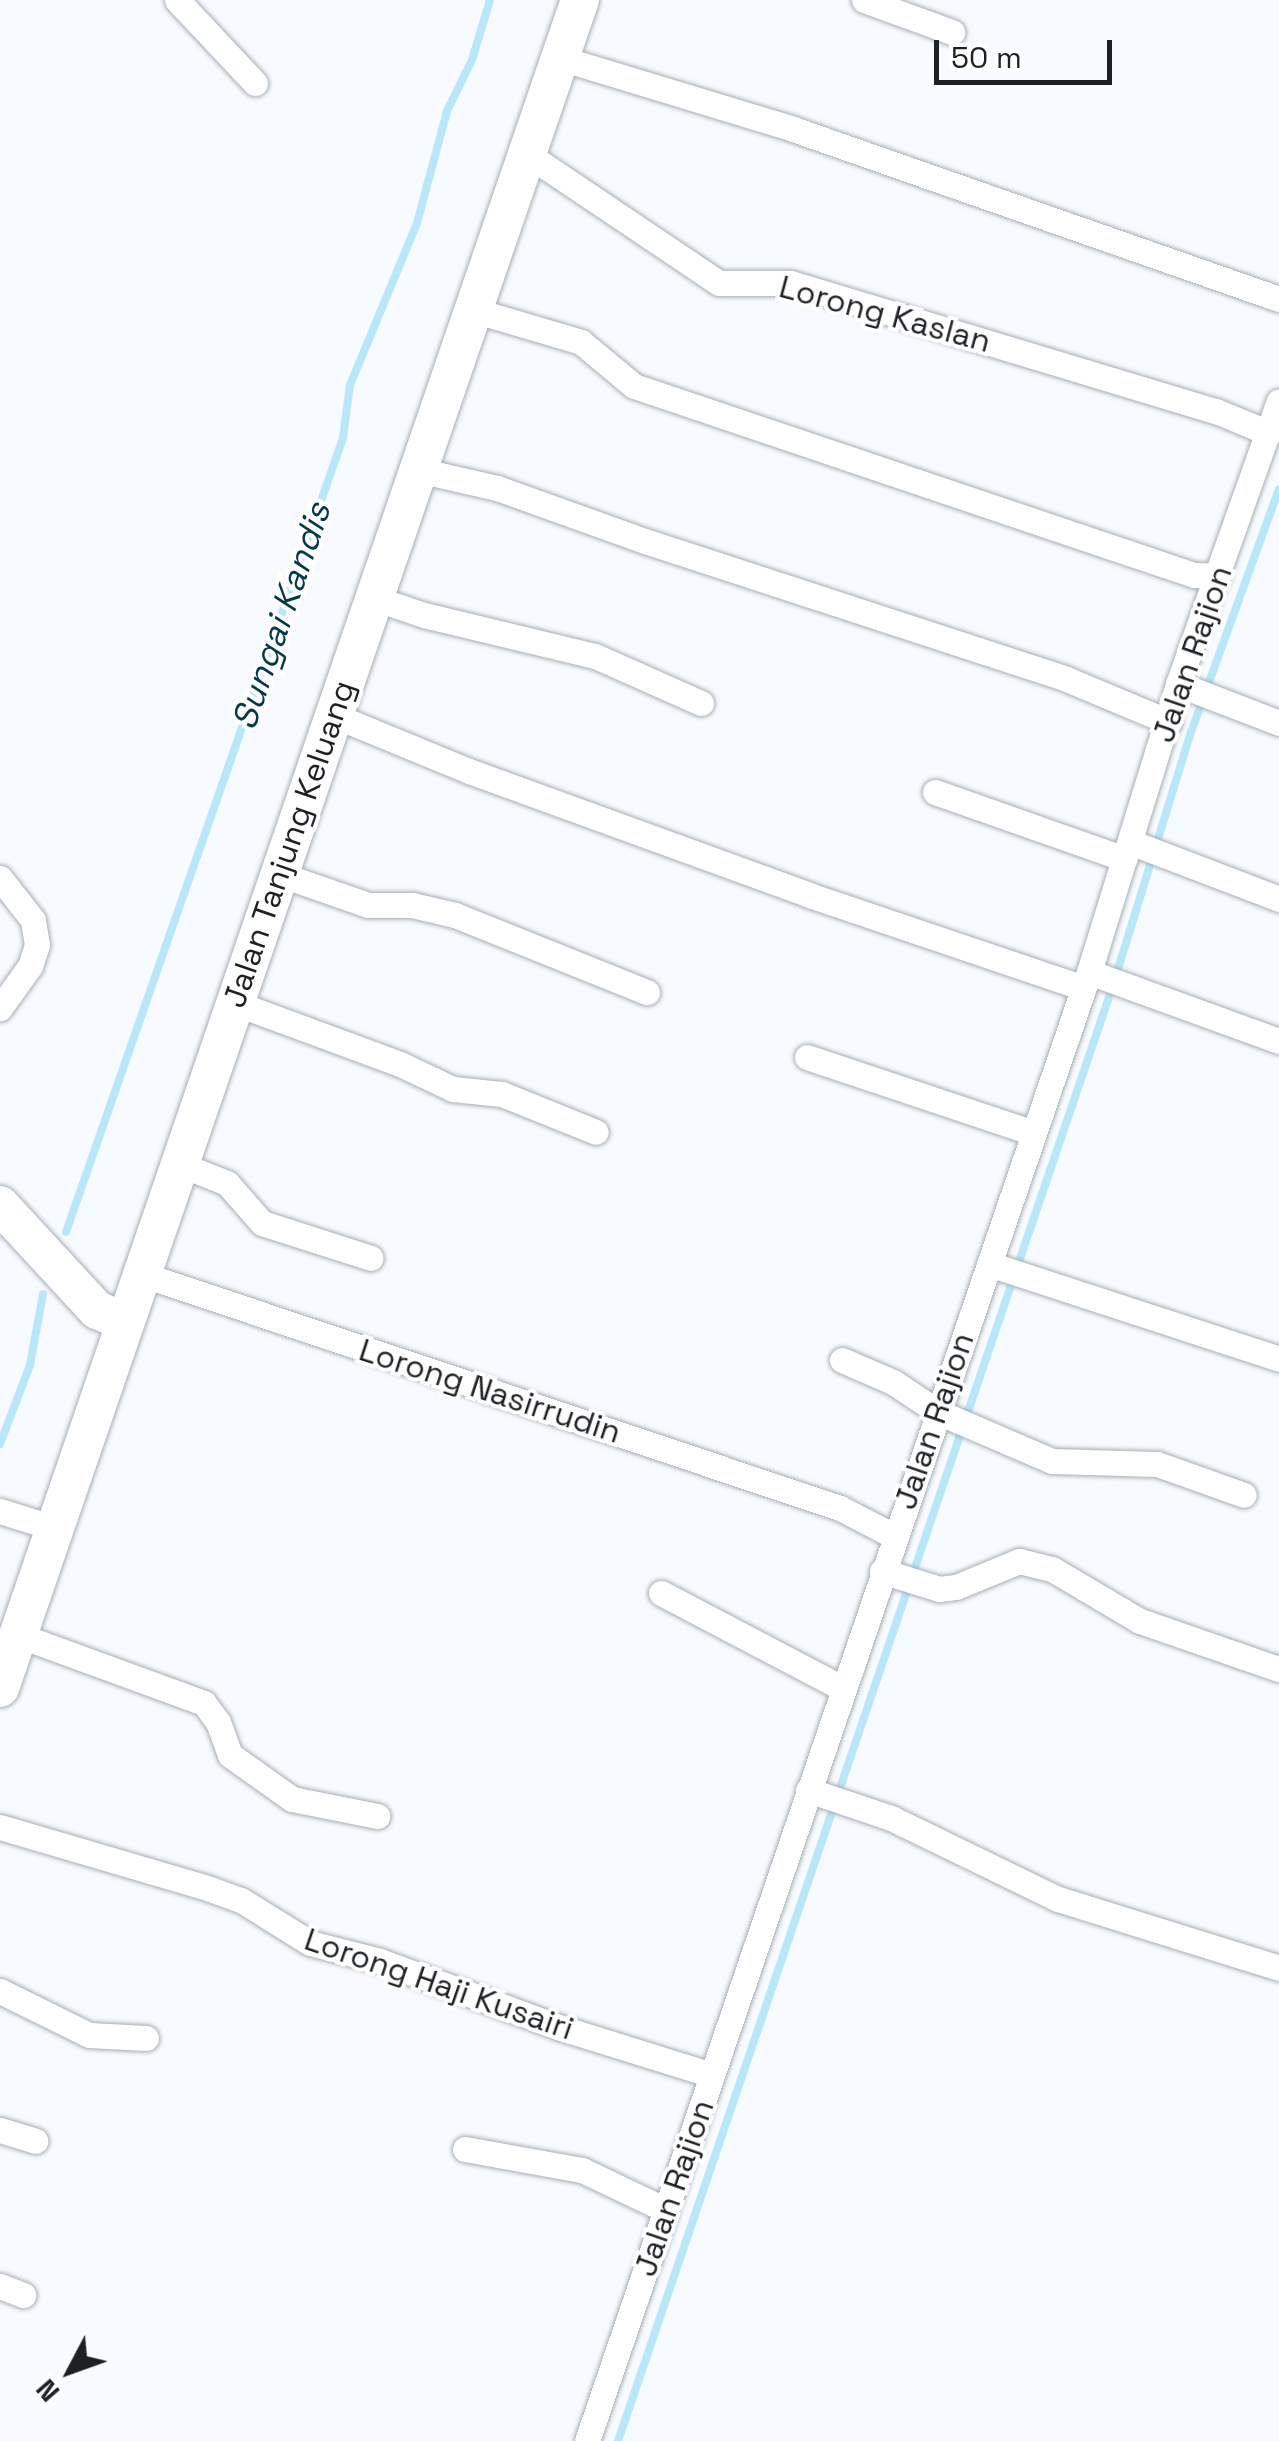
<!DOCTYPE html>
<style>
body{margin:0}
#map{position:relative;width:1279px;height:2441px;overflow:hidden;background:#f7fafe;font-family:"Space Grotesk",sans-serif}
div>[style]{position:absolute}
.stream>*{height:8px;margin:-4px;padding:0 4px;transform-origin:4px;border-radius:4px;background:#b9e7fa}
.roads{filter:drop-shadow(0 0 2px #a7aeb6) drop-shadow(0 0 2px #a7aeb6)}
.street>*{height:25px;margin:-12.5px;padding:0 12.5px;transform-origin:12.5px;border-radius:12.5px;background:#fff}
.secondary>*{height:38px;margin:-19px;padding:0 19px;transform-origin:19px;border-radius:19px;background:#fff}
span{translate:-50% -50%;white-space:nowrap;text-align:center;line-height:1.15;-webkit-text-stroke:8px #fff;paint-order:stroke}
.street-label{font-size:32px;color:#1e2124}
.water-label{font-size:35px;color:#033949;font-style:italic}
.north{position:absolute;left:20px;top:2321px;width:100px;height:100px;-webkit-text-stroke:8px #fff;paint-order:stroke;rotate:229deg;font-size:28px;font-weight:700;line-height:40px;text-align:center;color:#1e2124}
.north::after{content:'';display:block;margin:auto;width:35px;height:45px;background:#1e2124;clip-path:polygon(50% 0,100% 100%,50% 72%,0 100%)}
.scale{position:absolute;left:934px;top:40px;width:178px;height:45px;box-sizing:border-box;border:5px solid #1e2124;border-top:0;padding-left:12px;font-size:30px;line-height:35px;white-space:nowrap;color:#1e2124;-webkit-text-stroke:8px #fff;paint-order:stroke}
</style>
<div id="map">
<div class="stream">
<i style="left:66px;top:1232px;width:841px;rotate:-70.77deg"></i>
<i style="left:343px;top:438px;width:53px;rotate:-82.5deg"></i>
<i style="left:350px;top:385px;width:175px;rotate:-67.5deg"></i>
<i style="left:417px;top:223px;width:116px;rotate:-75deg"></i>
<i style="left:447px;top:111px;width:57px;rotate:-63.9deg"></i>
<i style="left:472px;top:60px;width:63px;rotate:-73.3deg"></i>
<i style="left:0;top:1444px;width:85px;rotate:-69.2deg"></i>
<i style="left:30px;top:1365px;width:72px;rotate:-79.6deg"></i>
<i style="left:618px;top:2441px;width:1541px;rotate:-71.22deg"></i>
<i style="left:1114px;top:982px;width:262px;rotate:-72.9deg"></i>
<i style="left:1191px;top:732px;width:258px;rotate:-70.1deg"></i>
</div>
<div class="roads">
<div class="street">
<i style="left:177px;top:0;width:114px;rotate:46.8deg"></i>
<i style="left:864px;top:0;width:94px;rotate:20deg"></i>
<i style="left:560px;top:58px;width:244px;rotate:16.9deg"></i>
<i style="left:793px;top:129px;width:515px;rotate:19.28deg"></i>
<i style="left:527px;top:154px;width:231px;rotate:33.9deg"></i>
<i style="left:719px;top:283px;width:72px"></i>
<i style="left:791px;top:283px;width:444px;rotate:16.8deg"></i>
<i style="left:1216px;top:411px;width:57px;rotate:22.5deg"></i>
<i style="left:473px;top:310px;width:113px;rotate:16.5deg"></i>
<i style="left:581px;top:342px;width:69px;rotate:39.7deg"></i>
<i style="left:634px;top:386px;width:591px;rotate:18.65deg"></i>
<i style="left:1194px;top:575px;width:24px;rotate:2deg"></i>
<i style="left:418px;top:470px;width:81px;rotate:12.8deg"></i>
<i style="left:497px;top:488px;width:160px;rotate:19.7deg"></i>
<i style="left:648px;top:542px;width:438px;rotate:18.1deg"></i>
<i style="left:1064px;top:678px;width:114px;rotate:22.7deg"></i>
<i style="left:374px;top:598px;width:53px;rotate:18.8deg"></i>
<i style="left:424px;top:615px;width:176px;rotate:13.5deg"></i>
<i style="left:595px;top:656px;width:116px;rotate:23.9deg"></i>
<i style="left:1178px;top:684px;width:108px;rotate:21.1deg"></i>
<i style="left:333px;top:715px;width:147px;rotate:22.4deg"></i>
<i style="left:469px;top:771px;width:362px;rotate:20deg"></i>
<i style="left:809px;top:895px;width:289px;rotate:18.7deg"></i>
<i style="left:935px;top:792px;width:201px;rotate:19.4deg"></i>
<i style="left:1130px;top:842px;width:160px;rotate:20.9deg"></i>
<i style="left:279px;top:874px;width:94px;rotate:19.2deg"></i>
<i style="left:368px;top:905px;width:44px"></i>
<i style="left:412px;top:905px;width:44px;rotate:13.1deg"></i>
<i style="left:455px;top:915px;width:207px;rotate:21.9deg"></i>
<i style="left:0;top:878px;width:53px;rotate:51.8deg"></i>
<i style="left:33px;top:920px;width:25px;rotate:81deg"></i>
<i style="left:37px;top:945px;width:22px;rotate:108deg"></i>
<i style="left:30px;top:966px;width:52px;rotate:125.5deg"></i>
<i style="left:1089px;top:972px;width:202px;rotate:20deg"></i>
<i style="left:235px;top:1003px;width:176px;rotate:20.3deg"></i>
<i style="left:400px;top:1064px;width:59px;rotate:25.3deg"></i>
<i style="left:453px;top:1089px;width:49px;rotate:5.8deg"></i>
<i style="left:502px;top:1094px;width:101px;rotate:22deg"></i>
<i style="left:807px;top:1057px;width:239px;rotate:18.5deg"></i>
<i style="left:179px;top:1164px;width:52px;rotate:21.6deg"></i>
<i style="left:227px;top:1183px;width:53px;rotate:48.8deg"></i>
<i style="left:262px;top:1223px;width:114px;rotate:17.8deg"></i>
<i style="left:989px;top:1264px;width:305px;rotate:18.1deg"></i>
<i style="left:141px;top:1274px;width:737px;rotate:18.51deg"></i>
<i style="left:840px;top:1508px;width:61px;rotate:27.4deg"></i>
<i style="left:842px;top:1360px;width:56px;rotate:23.3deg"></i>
<i style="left:893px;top:1382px;width:54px;rotate:33.7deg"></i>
<i style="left:938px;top:1412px;width:124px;rotate:23.3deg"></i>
<i style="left:1052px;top:1461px;width:105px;rotate:1.6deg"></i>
<i style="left:1157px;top:1464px;width:92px;rotate:19.6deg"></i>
<i style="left:0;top:1511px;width:57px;rotate:17.5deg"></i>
<i style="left:882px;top:1571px;width:60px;rotate:17.5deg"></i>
<i style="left:939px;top:1589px;width:17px;rotate:-7deg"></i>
<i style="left:956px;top:1587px;width:68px;rotate:-22.4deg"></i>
<i style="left:1019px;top:1561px;width:34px;rotate:14deg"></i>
<i style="left:1052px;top:1569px;width:102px;rotate:30.6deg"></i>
<i style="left:1140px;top:1621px;width:147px;rotate:19.1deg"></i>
<i style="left:661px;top:1593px;width:204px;rotate:27.7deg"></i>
<i style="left:18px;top:1635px;width:198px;rotate:20.1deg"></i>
<i style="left:204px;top:1703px;width:24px;rotate:54deg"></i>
<i style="left:218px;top:1722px;width:35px;rotate:70deg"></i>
<i style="left:230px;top:1755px;width:76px;rotate:35.4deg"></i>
<i style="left:292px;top:1799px;width:87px;rotate:11.3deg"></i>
<i style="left:808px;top:1790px;width:88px;rotate:18.6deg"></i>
<i style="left:891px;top:1818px;width:186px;rotate:25.9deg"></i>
<i style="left:1058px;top:1899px;width:232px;rotate:17.3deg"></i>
<i style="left:0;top:1827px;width:219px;rotate:16.4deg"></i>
<i style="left:210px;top:1889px;width:33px;rotate:20deg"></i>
<i style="left:241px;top:1900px;width:81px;rotate:31.9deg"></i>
<i style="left:310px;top:1943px;width:72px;rotate:14.4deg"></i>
<i style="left:380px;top:1961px;width:190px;rotate:20.3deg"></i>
<i style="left:558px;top:2027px;width:161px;rotate:17.3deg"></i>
<i style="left:0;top:1991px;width:99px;rotate:26.3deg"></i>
<i style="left:89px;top:2035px;width:57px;rotate:3deg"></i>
<i style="left:0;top:2130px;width:37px;rotate:17deg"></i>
<i style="left:465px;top:2149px;width:119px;rotate:10.2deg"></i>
<i style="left:582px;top:2170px;width:93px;rotate:25.5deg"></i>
<i style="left:0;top:2286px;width:25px;rotate:21deg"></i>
<i style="left:587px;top:2441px;width:1552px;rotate:-71.13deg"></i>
<i style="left:1089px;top:972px;width:301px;rotate:-72.8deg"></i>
<i style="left:1178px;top:684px;width:300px;rotate:-70.4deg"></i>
</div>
<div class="secondary">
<i style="left:0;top:1205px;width:143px;rotate:47.3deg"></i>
<i style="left:97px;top:1310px;width:30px;rotate:23deg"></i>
<i style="left:0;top:1688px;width:1785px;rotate:-71.04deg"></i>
</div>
</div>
<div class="street-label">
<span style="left:885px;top:314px;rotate:15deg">Lorong Kaslan</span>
<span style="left:1192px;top:654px;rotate:-71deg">Jalan Rajion</span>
<span style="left:289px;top:844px;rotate:-71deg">Jalan Tanjung Keluang</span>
<span style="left:490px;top:1391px;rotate:18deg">Lorong Nasirrudin</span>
<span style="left:934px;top:1421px;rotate:-71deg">Jalan Rajion</span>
<span style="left:439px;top:1984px;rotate:19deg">Lorong Haji Kusairi</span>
<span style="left:674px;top:2188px;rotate:-71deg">Jalan Rajion</span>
</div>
<div class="water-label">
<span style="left:281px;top:616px;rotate:-71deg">Sungai Kandis</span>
</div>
<div class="north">N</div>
<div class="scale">50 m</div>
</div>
